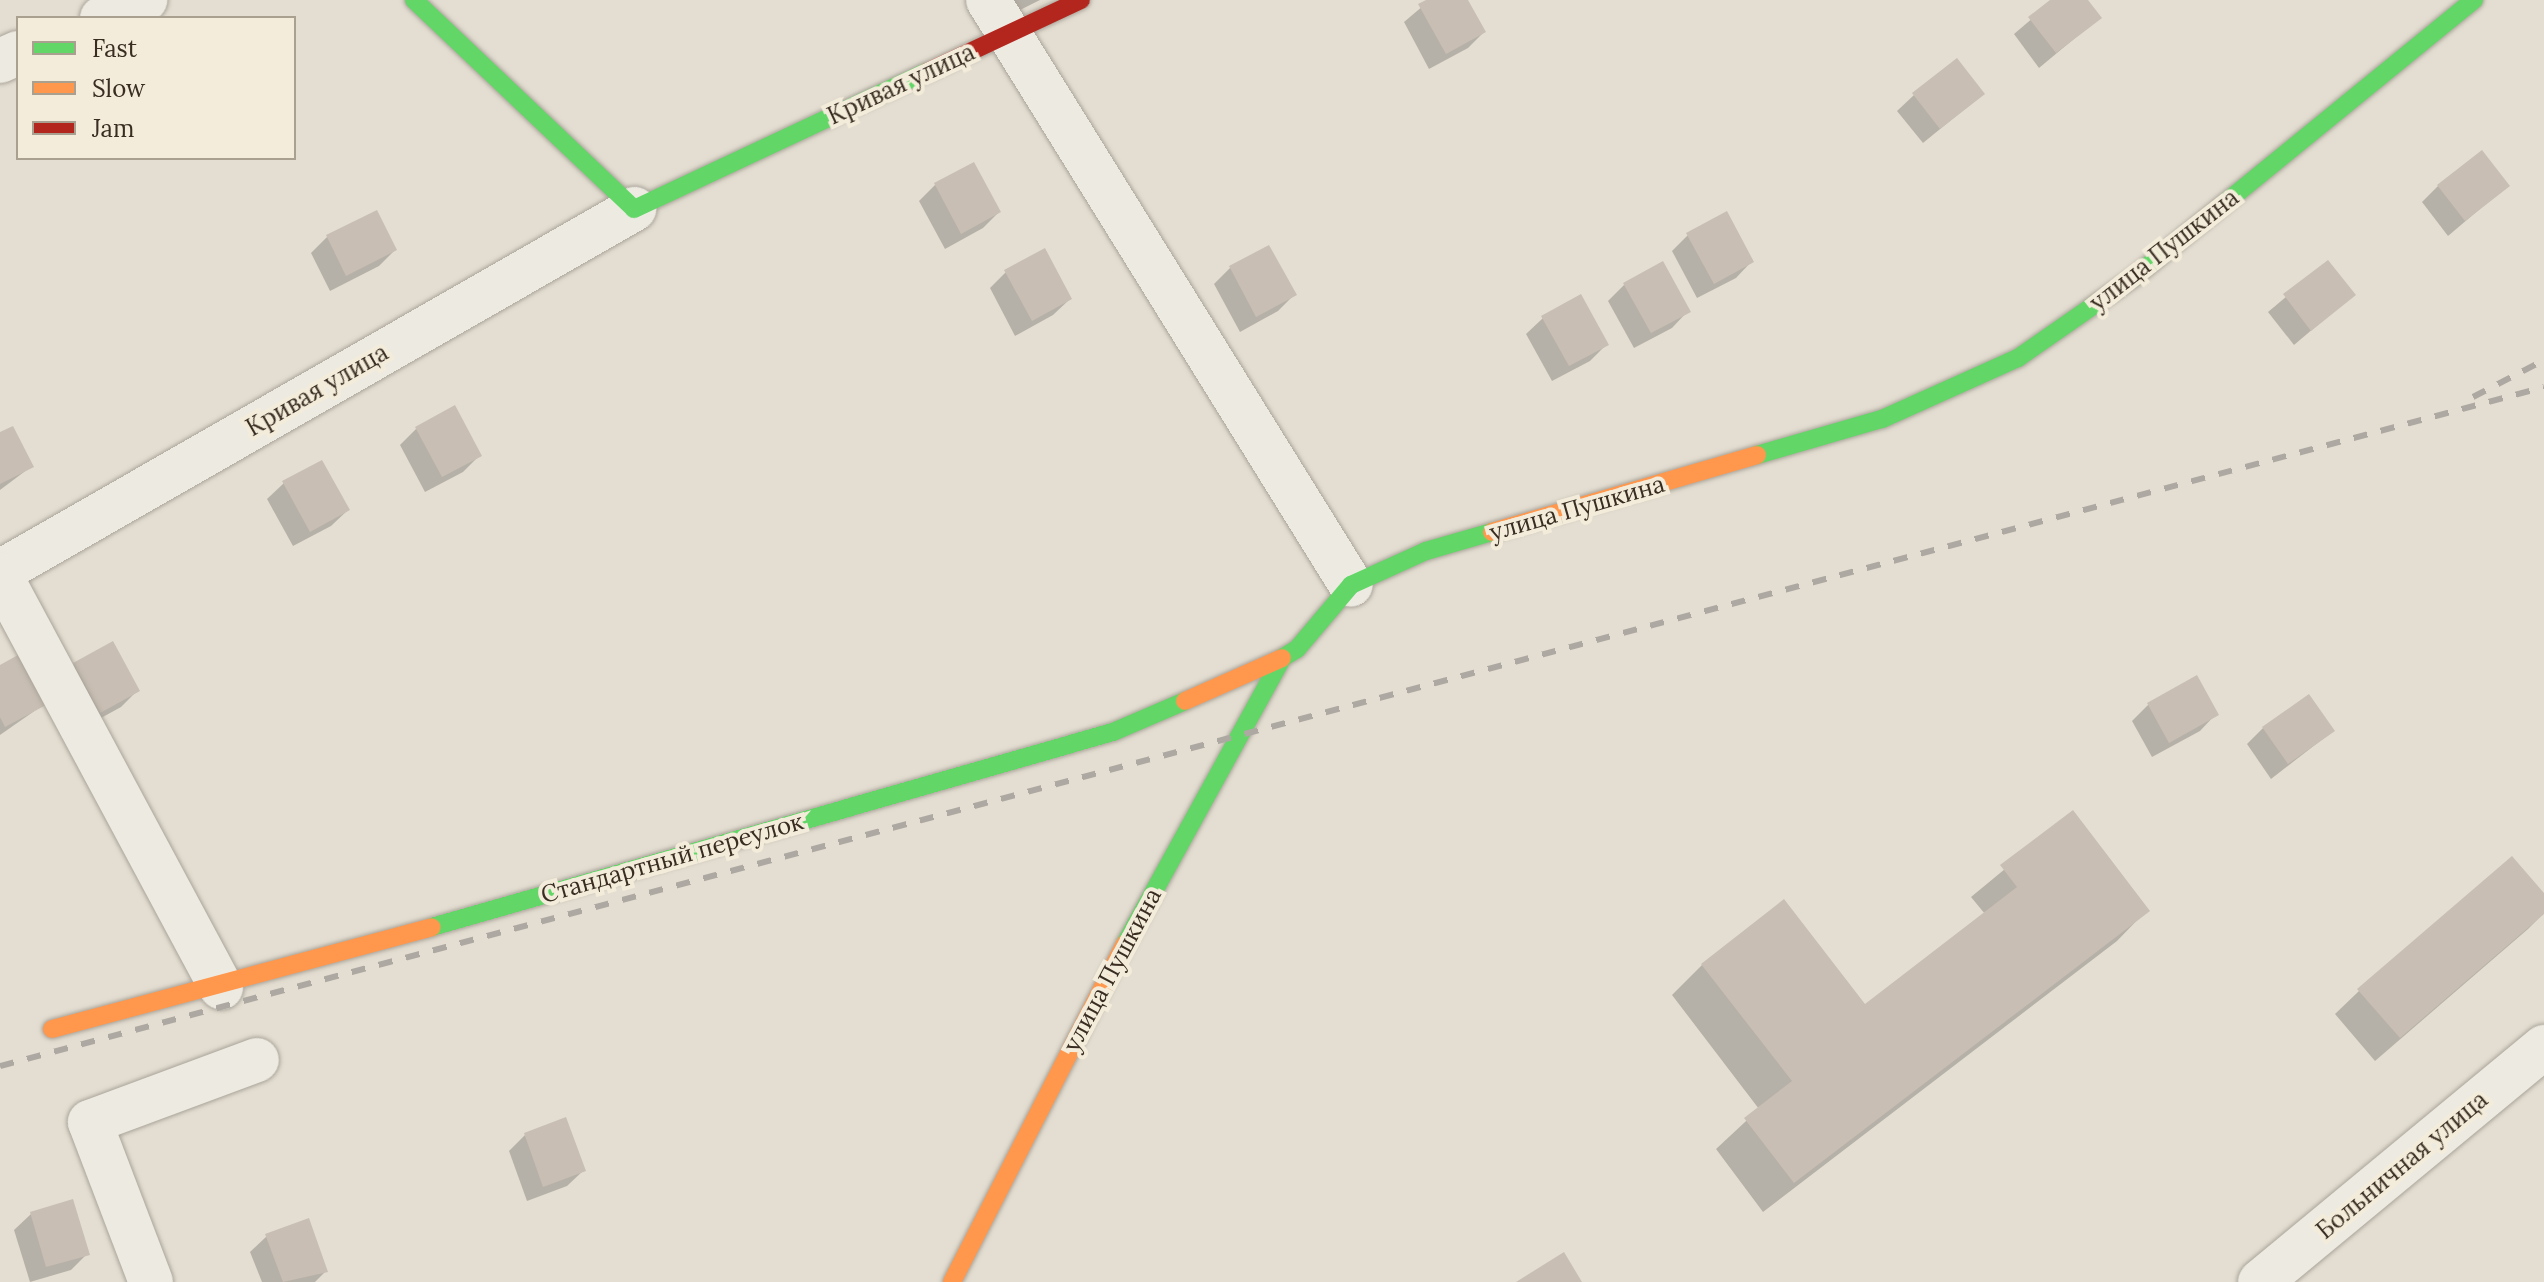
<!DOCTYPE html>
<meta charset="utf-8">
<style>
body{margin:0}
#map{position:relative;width:2544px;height:1282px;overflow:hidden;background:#e4ded2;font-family:Lora,serif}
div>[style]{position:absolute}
.shadow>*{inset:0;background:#0003}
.building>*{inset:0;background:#c8beb3}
.roads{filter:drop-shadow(0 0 2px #aaa49a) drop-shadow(0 0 2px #aaa49a)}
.street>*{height:44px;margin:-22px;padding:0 22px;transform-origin:22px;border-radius:22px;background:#edeae2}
.fast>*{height:18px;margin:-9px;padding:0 9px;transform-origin:9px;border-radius:9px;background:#63d668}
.slow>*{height:18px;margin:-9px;padding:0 9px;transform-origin:9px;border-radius:9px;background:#ff974d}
.jam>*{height:18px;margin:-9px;padding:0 9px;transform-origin:9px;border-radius:9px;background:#b3261e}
.rail>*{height:6px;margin-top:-3px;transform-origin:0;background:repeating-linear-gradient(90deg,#ada8a2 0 14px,transparent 0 28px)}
span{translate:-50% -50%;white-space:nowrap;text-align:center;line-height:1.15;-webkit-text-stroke:8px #f4ecda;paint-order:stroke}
.street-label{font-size:24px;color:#392d22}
.legend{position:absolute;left:16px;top:16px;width:280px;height:144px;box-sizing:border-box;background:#f4ecda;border:2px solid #a9a090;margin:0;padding:10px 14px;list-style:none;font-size:24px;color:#392d22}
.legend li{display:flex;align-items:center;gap:16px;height:40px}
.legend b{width:40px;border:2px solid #a9a090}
</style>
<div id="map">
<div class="shadow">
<i style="clip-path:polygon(1000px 0,1040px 0,1008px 16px)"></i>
<i style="clip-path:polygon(1430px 0,1466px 0,1484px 32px,1468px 48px,1429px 69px,1404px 22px)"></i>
<i style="clip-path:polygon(2054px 0,2085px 0,2099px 18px,2039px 68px,2014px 34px)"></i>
<i style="clip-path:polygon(1983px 94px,1923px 143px,1897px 111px,1914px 95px)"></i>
<i style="clip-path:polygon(973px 165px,999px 212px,983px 228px,945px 249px,919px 201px,935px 185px)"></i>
<i style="clip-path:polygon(2438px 186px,2507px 186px,2448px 236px,2422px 202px)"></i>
<i style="clip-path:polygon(376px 212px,395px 250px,379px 266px,330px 291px,311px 253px,327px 237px)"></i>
<i style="clip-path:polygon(1688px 235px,1752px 261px,1736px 278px,1697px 298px,1672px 251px)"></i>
<i style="clip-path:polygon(1268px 248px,1294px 295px,1278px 311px,1240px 332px,1214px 284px,1230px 268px)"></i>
<i style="clip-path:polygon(2328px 262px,2353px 295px,2294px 345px,2268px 312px)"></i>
<i style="clip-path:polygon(1006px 272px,1070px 299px,1053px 315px,1015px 336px,990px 288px)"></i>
<i style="clip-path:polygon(1624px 285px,1688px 311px,1672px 328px,1634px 348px,1608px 301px)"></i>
<i style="clip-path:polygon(1543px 318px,1606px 345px,1590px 361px,1552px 381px,1526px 334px)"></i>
<i style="clip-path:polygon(454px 408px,479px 456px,463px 472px,425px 492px,400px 445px,416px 429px)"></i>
<i style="clip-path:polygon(0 435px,32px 466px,0 490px)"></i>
<i style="clip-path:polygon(284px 483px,348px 510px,331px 526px,293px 546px,267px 499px)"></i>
<i style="clip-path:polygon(74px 664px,137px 691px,121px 707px,83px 728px,58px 680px)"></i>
<i style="clip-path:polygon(0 667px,43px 705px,0 735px)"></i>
<i style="clip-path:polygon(2196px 677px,2216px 714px,2200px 731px,2152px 757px,2132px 721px,2148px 705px)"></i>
<i style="clip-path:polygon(2263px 728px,2333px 731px,2271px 779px,2247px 744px)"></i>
<i style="clip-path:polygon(2073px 813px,2147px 910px,2117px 941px,1763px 1212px,1716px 1149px,1759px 1109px,1672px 995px,1702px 965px,1865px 1006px,1985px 914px,1971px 897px)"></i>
<i style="clip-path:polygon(2544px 896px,2544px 913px,2528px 929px,2375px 1061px,2335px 1014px,2359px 991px)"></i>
<i style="clip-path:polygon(525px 1135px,584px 1170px,567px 1186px,527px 1201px,509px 1151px)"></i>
<i style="clip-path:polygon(72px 1202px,87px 1254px,71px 1270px,30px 1282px,14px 1230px,31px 1214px)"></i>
<i style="clip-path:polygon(267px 1236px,326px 1271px,315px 1282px,262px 1282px,250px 1252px)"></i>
</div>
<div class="building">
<i style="clip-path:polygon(1426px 0,1468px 0,1486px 32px,1446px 54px,1418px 4px)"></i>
<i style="clip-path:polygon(2050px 0,2088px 0,2102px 18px,2056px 53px,2028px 17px)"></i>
<i style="clip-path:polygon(1957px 58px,1985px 94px,1940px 129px,1912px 93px)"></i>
<i style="clip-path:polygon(2482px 150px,2510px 186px,2465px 221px,2437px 185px)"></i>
<i style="clip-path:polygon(974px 162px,1001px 212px,961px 234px,934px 183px)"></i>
<i style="clip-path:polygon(377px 210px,397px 250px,346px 276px,326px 235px)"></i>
<i style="clip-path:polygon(1727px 211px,1754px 262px,1714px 284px,1686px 233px)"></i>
<i style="clip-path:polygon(1269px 245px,1297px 295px,1256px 317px,1229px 266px)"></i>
<i style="clip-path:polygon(1045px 248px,1072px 299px,1032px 321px,1004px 270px)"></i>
<i style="clip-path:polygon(2328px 260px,2356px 295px,2311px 331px,2283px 294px)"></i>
<i style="clip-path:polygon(1663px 261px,1691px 312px,1651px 333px,1623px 283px)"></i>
<i style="clip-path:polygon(1581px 294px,1609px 345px,1569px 366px,1541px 316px)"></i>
<i style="clip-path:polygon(455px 405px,482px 456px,442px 477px,415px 427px)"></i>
<i style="clip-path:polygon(13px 426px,34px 467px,0 484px,0 432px)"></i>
<i style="clip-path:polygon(322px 460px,350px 510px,310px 532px,282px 481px)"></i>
<i style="clip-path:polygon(113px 641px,140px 691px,100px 713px,73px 663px)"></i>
<i style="clip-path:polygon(18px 655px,46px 705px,5px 727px,0 717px,0 665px)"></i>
<i style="clip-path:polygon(2197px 675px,2219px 715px,2169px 743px,2147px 703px)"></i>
<i style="clip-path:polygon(2309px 694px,2335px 731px,2288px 764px,2262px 727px)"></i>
<i style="clip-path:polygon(2073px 810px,2150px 911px,1794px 1183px,1744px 1118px,1792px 1081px,1701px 964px,1784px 899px,1865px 1004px,2017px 887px,2000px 865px)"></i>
<i style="clip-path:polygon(2512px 856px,2544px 893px,2544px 914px,2400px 1038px,2357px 989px)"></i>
<i style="clip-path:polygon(566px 1117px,586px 1171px,543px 1187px,524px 1133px)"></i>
<i style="clip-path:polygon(73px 1199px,90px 1255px,46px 1267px,30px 1212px)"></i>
<i style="clip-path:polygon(309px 1218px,328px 1272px,283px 1282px,265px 1234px)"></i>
<i style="clip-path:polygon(1564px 1252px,1582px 1282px,1516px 1282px)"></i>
</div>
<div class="roads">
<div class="street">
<i style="left:988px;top:0;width:688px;rotate:58.18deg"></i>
<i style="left:102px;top:18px;width:47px;rotate:-22.7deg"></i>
<i style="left:0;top:61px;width:20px;rotate:-24deg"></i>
<i style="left:0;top:572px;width:731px;rotate:-29.79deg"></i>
<i style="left:0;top:575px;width:468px;rotate:61.8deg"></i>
<i style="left:151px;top:1282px;width:171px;rotate:-110.9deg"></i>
<i style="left:90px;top:1122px;width:178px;rotate:-20.4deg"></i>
<i style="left:2260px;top:1282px;width:369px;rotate:-39.6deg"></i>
</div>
<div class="fast">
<i style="left:414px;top:0;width:303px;rotate:43.5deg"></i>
<i style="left:634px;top:209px;width:323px;rotate:-25.1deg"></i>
<i style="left:1757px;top:455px;width:130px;rotate:-16.1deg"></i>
<i style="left:1882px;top:419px;width:149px;rotate:-24.2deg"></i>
<i style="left:2018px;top:358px;width:140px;rotate:-34.8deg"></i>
<i style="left:2133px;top:278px;width:440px;rotate:-39.2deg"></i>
<i style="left:432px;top:927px;width:708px;rotate:-15.98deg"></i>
<i style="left:1113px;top:732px;width:78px;rotate:-23.3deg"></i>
<i style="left:1125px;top:944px;width:326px;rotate:-61.2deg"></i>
<i style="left:1282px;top:658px;width:17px;rotate:-31deg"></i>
<i style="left:1297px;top:649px;width:84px;rotate:-49.8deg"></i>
<i style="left:1351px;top:585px;width:82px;rotate:-24.4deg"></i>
<i style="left:1426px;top:551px;width:69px;rotate:-16.1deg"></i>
</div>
<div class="slow">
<i style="left:1492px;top:532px;width:276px;rotate:-16.2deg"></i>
<i style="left:1185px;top:701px;width:106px;rotate:-23.9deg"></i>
<i style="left:52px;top:1029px;width:393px;rotate:-15deg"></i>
<i style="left:952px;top:1282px;width:380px;rotate:-62.9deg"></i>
</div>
<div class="jam">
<i style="left:927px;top:72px;width:170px;rotate:-25.1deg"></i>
</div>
</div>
<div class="rail">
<i style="left:2473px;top:397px;width:80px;rotate:-27.5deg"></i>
<i style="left:0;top:1066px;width:2633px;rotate:-14.94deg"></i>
</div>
<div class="street-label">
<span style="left:901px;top:84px;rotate:-25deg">Кривая улица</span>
<span style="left:2164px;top:250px;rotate:-38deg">улица Пушкина</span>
<span style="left:317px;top:390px;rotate:-30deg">Кривая улица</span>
<span style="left:1577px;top:508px;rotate:-16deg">улица Пушкина</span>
<span style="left:672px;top:858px;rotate:-16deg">Стандартный переулок</span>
<span style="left:1112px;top:970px;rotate:-62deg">улица Пушкина</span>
<span style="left:2402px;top:1165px;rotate:-40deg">Больничная улица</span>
</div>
<ul class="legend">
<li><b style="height:10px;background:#63d668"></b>Fast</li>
<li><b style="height:10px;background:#ff974d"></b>Slow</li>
<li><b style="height:10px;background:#b3261e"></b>Jam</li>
</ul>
</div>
